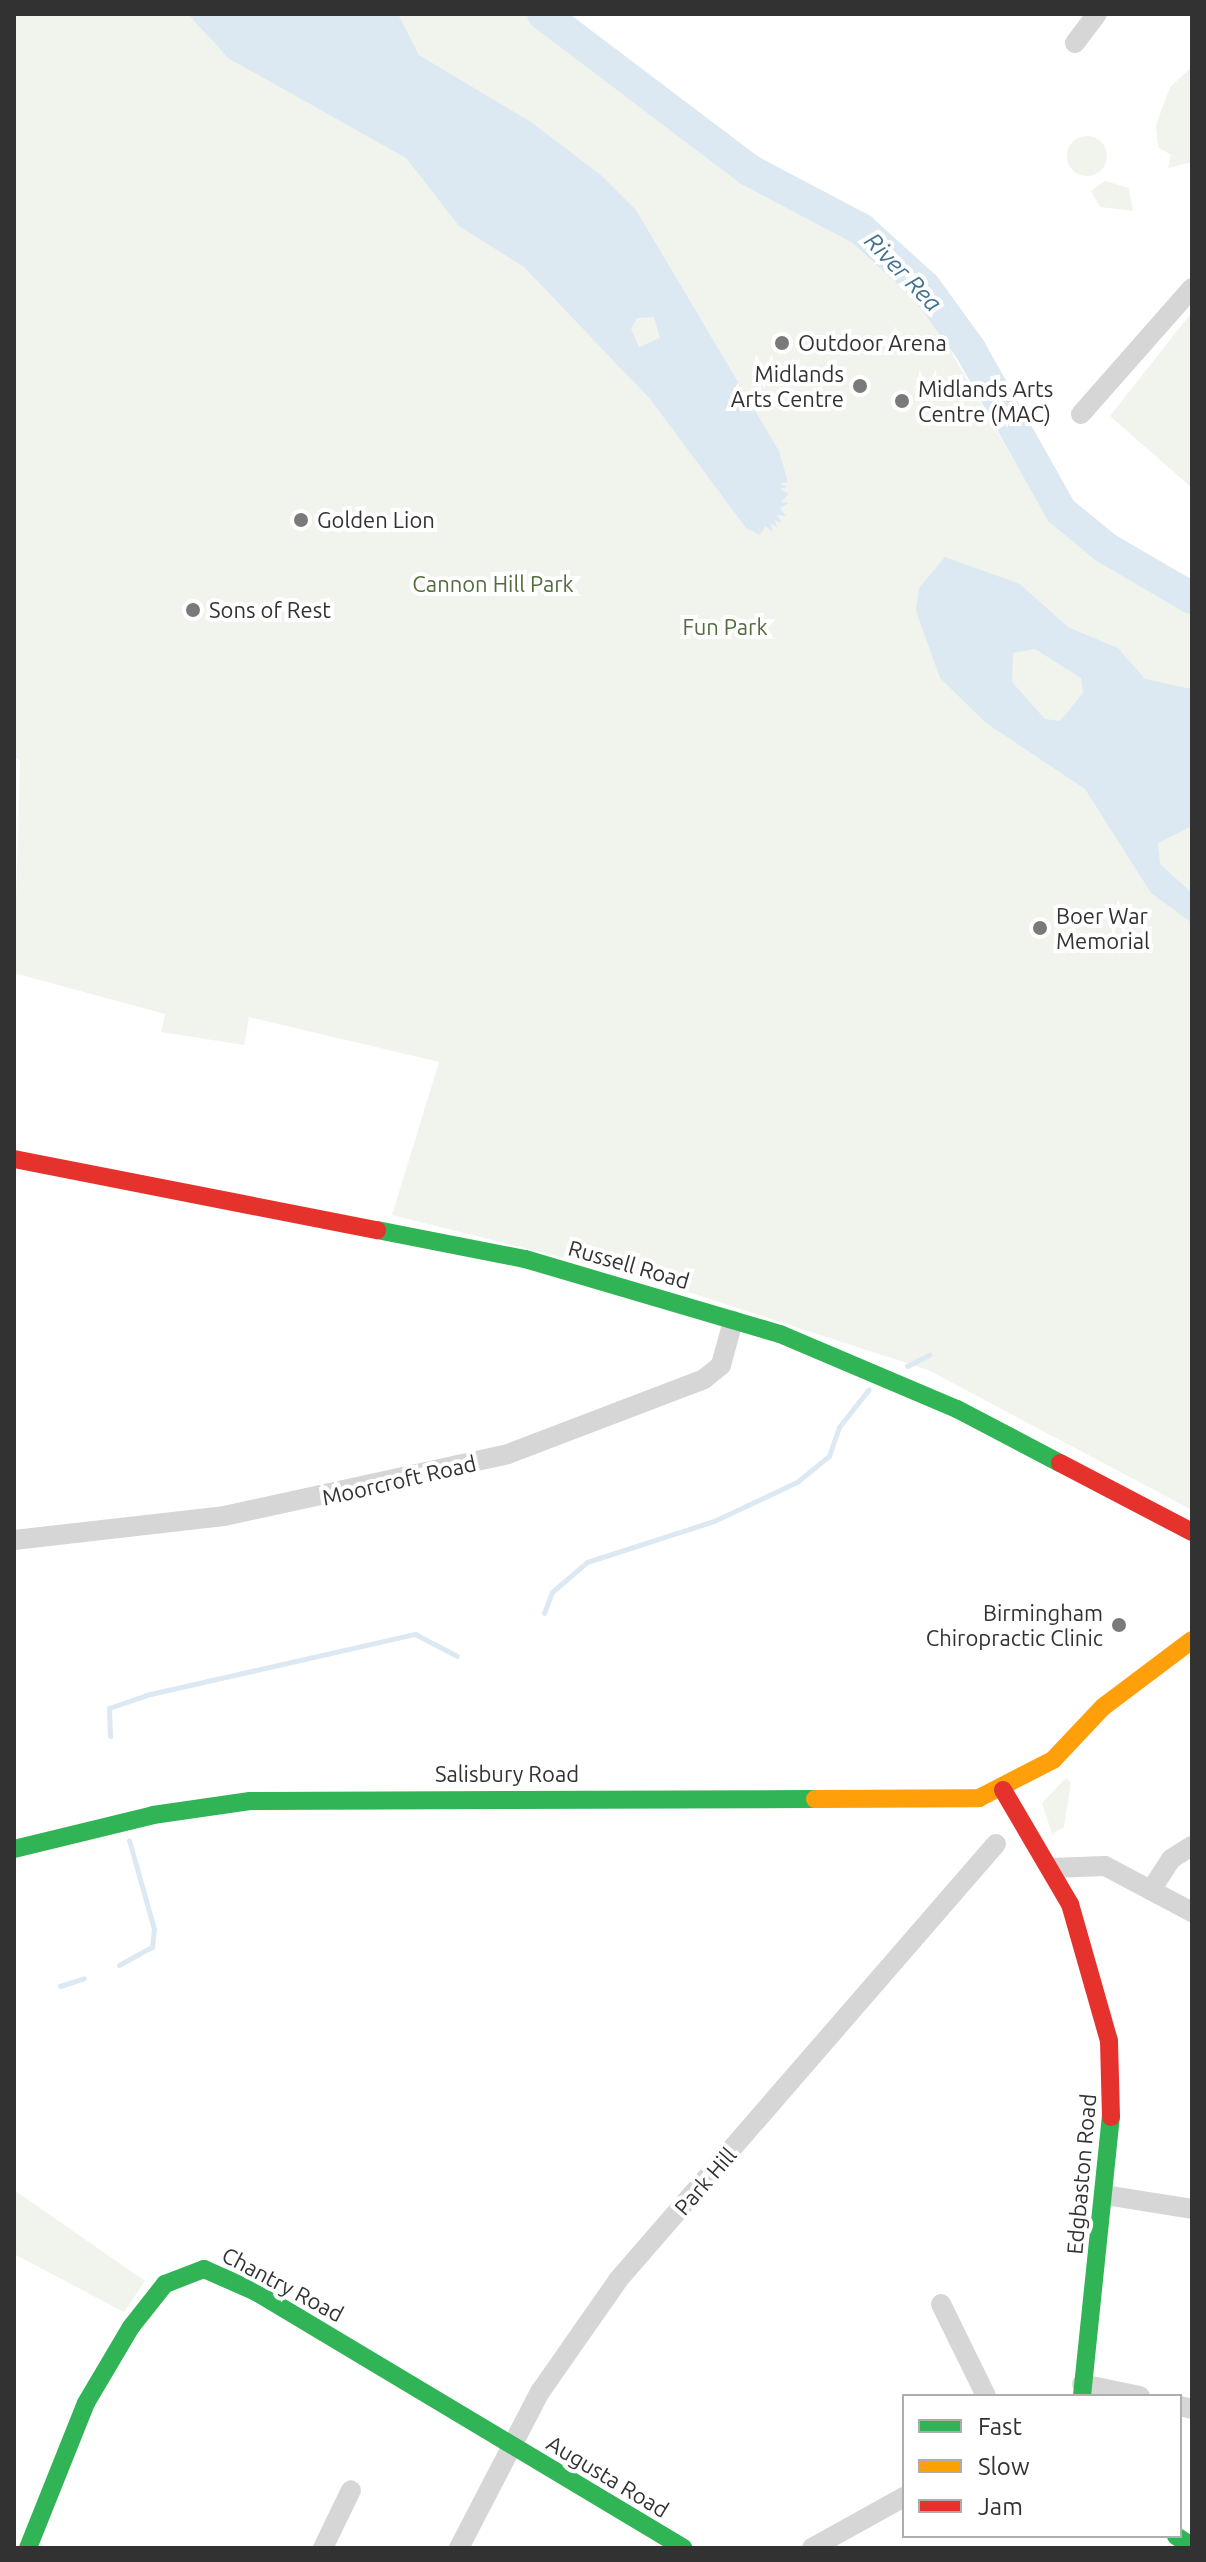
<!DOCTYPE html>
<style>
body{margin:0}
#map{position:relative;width:1206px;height:2562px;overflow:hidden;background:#fff;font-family:Ubuntu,sans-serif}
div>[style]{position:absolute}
.green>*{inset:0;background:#f1f4ed}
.round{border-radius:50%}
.water>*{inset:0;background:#dde9f2}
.stream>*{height:5px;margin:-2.5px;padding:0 2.5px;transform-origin:2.5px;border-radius:2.5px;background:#dde9f2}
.river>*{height:32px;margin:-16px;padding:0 16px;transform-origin:16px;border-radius:16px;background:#dde9f2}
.street>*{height:20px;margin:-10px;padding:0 10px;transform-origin:10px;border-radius:10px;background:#d6d6d6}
.fast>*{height:18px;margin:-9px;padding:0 9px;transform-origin:9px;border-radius:9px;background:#30b455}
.slow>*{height:18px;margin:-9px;padding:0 9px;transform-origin:9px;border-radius:9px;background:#ff9f0a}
.jam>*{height:18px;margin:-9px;padding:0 9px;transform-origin:9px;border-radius:9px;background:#e5322d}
.dots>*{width:22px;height:22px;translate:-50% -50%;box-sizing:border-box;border:4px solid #fff;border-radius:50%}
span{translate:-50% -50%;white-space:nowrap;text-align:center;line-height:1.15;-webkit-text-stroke:8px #fff;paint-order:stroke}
.poi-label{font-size:22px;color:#323232}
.left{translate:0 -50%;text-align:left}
.right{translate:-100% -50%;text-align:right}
.park-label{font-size:22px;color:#546d40}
.street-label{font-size:22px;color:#323232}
.water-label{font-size:24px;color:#417292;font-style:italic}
.frame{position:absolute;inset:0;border:16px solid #323232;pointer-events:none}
.legend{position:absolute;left:902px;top:2394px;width:280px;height:144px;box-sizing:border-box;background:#fff;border:2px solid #adadad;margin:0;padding:10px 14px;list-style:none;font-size:24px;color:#323232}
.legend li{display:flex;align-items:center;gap:16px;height:40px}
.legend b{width:40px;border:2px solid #adadad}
</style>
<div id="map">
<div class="green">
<i style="clip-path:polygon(14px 14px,526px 14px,745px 180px,860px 242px,918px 294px,1016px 464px,1072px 531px,1192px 609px,1192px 1510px,928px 1370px,651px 1280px,392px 1215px,439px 1062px,249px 1017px,244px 1045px,161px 1032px,165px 1014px,14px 973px,20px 761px,14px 757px)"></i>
<i style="clip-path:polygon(1192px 67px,1192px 162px,1168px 168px,1171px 155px,1158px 147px,1156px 125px,1170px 87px)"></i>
<i class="round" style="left:1067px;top:136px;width:40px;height:40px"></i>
<i style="clip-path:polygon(1105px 181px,1129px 188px,1133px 211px,1100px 207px,1091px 191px)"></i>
<i style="clip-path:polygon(1192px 312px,1192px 488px,1110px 416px)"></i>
<i style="clip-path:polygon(1066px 1778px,1071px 1783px,1064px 1827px,1052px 1834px,1042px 1803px)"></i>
<i style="clip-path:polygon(14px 2190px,145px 2281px,124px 2312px,14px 2254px)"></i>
</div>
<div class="water">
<i style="clip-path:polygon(evenodd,188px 14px,398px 14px,419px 55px,531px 122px,602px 176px,636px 210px,779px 451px,788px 482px,780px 484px,788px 487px,780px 489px,789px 494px,781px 502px,789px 503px,780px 508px,786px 516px,777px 515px,782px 523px,774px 520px,778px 528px,771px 523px,773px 532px,765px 526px,761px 535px,759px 527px,760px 535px,746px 528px,650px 399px,524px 267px,459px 226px,406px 158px,228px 58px,188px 14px,654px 317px,660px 338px,639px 347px,631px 329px,637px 318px,654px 317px)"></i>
<i style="clip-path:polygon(evenodd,945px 557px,1020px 584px,1068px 627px,1118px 648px,1145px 679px,1192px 689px,1192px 826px,1158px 843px,1160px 864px,1192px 893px,1192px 923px,1151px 893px,1085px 789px,986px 723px,940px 678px,916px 611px,919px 588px,945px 557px,1035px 649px,1081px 678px,1083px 693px,1060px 721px,1045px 719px,1012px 682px,1013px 653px,1035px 649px)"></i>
</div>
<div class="stream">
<i style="left:907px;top:1366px;width:25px;rotate:-27deg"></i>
<i style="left:544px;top:1613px;width:22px;rotate:-69deg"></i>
<i style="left:552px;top:1592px;width:46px;rotate:-40.6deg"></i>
<i style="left:587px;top:1562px;width:133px;rotate:-17.9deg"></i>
<i style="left:714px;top:1521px;width:92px;rotate:-25.2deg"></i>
<i style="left:797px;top:1482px;width:41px;rotate:-39.1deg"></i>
<i style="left:829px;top:1456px;width:31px;rotate:-71deg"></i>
<i style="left:839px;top:1427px;width:48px;rotate:-51.7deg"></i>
<i style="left:110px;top:1736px;width:28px;rotate:-92deg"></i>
<i style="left:109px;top:1708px;width:39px;rotate:-19deg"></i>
<i style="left:146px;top:1695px;width:276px;rotate:-12.8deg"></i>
<i style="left:415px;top:1634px;width:47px;rotate:27.6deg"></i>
<i style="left:119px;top:1965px;width:38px;rotate:-29deg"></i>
<i style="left:152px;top:1947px;width:18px;rotate:-84deg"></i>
<i style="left:154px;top:1929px;width:92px;rotate:-105.7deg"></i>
<i style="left:60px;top:1986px;width:25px;rotate:-18deg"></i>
</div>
<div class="river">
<i style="left:543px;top:14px;width:258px;rotate:37.1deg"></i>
<i style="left:749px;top:170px;width:127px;rotate:27.8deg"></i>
<i style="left:861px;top:229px;width:86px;rotate:42.2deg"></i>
<i style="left:925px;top:287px;width:77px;rotate:54deg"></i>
<i style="left:970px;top:349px;width:186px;rotate:60.7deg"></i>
<i style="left:1061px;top:511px;width:58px;rotate:39.4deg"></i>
<i style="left:1106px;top:548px;width:99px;rotate:30.2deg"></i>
</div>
<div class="street">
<i style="left:1075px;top:43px;width:36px;rotate:-53deg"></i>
<i style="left:1081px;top:414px;width:168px;rotate:-48.6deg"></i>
<i style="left:14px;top:1540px;width:211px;rotate:-6.5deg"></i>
<i style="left:224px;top:1516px;width:291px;rotate:-12.3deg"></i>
<i style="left:508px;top:1454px;width:210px;rotate:-20.9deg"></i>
<i style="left:704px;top:1379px;width:22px;rotate:-39deg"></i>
<i style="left:721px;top:1365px;width:46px;rotate:-74.7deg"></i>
<i style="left:1052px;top:1868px;width:53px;rotate:-2.2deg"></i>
<i style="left:1105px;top:1866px;width:98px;rotate:27.9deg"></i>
<i style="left:1151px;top:1890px;width:37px;rotate:-57deg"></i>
<i style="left:1171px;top:1859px;width:25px;rotate:-32deg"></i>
<i style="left:1105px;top:2195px;width:88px;rotate:9.1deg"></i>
<i style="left:941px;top:2304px;width:102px;rotate:63.9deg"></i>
<i style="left:1082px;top:2384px;width:59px;rotate:11.7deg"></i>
<i style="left:1180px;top:2406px;width:12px;rotate:14deg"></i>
<i style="left:323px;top:2548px;width:64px;rotate:-64.2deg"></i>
<i style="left:459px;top:2548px;width:176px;rotate:-62.6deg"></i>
<i style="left:540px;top:2392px;width:136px;rotate:-55.1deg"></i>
<i style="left:618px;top:2280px;width:577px;rotate:-49.08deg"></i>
<i style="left:812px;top:2548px;width:105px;rotate:-29deg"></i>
</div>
<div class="fast">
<i style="left:377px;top:1230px;width:151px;rotate:11.1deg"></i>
<i style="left:525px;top:1259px;width:266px;rotate:16.4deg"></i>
<i style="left:780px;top:1334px;width:192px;rotate:23deg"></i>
<i style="left:957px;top:1409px;width:116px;rotate:27.7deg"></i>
<i style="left:14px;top:1849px;width:143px;rotate:-13.7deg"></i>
<i style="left:153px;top:1815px;width:98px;rotate:-8.2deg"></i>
<i style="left:250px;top:1801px;width:565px;rotate:-0.2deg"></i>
<i style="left:1082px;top:2396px;width:281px;rotate:-84.1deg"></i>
<i style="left:1176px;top:2536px;width:19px;rotate:32deg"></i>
<i style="left:28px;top:2548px;width:156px;rotate:-68.2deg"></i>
<i style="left:86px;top:2403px;width:88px;rotate:-59.4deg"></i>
<i style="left:131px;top:2327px;width:55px;rotate:-51.7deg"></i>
<i style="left:165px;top:2284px;width:42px;rotate:-21deg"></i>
<i style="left:204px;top:2269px;width:57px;rotate:23.9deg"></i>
<i style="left:256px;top:2292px;width:498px;rotate:30.9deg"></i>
</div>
<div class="slow">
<i style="left:815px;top:1799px;width:164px;rotate:-0.3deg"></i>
<i style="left:979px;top:1798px;width:83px;rotate:-27.2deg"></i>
<i style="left:1053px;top:1760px;width:73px;rotate:-46.7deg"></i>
<i style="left:1103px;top:1707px;width:111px;rotate:-37deg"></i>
</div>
<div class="jam">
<i style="left:14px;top:1159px;width:370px;rotate:11.1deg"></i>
<i style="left:1060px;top:1463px;width:149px;rotate:27.6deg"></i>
<i style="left:1003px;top:1790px;width:132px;rotate:59.6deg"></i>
<i style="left:1070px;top:1904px;width:142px;rotate:74.1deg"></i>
<i style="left:1109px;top:2041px;width:76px;rotate:88.5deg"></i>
</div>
<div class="dots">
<i style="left:782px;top:343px;background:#7a7a7a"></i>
<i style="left:860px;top:386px;background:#7a7a7a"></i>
<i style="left:902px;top:401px;background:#7a7a7a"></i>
<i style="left:301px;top:520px;background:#7a7a7a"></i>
<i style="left:193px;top:610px;background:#7a7a7a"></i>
<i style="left:1040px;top:928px;background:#7a7a7a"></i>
<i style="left:1119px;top:1625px;background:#7a7a7a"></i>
</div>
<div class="poi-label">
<span class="left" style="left:798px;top:343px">Outdoor Arena</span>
<span class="right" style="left:844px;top:386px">Midlands<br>Arts Centre</span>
<span class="left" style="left:918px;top:401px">Midlands Arts<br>Centre (MAC)</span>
<span class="left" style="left:317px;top:520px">Golden Lion</span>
<span class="left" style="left:209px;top:610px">Sons of Rest</span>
<span class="left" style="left:1056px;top:928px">Boer War<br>Memorial</span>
<span class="right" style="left:1103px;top:1625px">Birmingham<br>Chiropractic Clinic</span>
</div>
<div class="park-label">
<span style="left:493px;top:584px">Cannon Hill Park</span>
<span style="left:725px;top:627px">Fun Park</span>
</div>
<div class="street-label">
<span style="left:629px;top:1264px;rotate:16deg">Russell Road</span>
<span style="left:399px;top:1480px;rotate:-13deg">Moorcroft Road</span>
<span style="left:507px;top:1774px">Salisbury Road</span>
<span style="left:1081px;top:2174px;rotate:-85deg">Edgbaston Road</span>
<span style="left:705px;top:2181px;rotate:-49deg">Park Hill</span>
<span style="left:283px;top:2284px;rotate:28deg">Chantry Road</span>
<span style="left:608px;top:2476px;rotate:31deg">Augusta Road</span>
</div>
<div class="water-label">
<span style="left:903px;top:272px;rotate:46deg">River Rea</span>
</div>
<div class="frame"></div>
<ul class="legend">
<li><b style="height:10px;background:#30b455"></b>Fast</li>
<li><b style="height:10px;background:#ff9f0a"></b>Slow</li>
<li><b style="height:10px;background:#e5322d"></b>Jam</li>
</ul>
</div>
